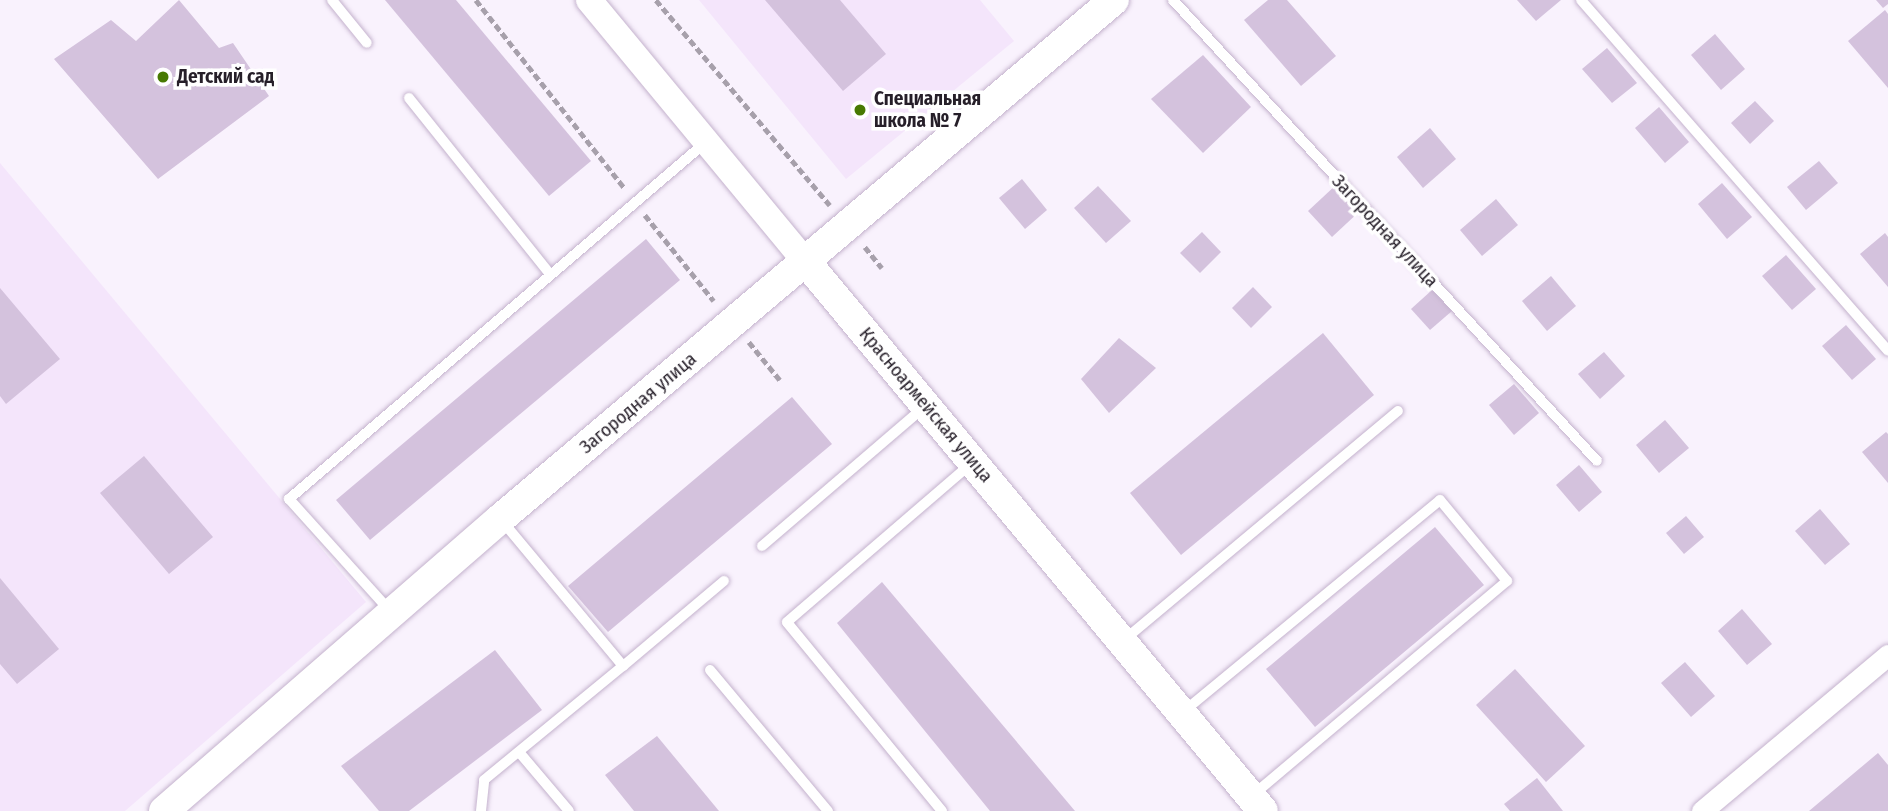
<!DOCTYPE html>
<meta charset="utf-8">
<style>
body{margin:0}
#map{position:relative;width:1888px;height:811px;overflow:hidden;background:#f9f2fd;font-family:"Fira Sans Condensed",sans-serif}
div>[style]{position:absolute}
.built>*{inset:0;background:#f4e5fb}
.building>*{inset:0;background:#d4c2dd}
.path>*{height:4.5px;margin-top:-2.25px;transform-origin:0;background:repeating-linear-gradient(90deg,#a7a0ab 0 7px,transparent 0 10.5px)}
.roads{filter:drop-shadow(0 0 2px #c4b2cd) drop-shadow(0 0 2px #c4b2cd)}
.service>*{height:10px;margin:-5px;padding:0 5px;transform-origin:5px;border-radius:5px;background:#fff}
.minor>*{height:21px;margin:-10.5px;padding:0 10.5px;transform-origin:10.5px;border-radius:10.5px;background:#fff}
.tertiary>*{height:26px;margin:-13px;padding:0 13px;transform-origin:13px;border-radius:13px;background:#fff}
.secondary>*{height:30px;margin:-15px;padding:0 15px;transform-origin:15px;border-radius:15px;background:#fff}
.dots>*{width:19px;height:19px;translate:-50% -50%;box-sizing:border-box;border:4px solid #fff;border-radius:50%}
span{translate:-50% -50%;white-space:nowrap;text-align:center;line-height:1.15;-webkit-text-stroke:7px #fff;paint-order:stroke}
.poi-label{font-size:19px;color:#261f29;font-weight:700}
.left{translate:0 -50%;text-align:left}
.street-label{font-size:19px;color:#261f29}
</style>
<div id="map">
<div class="built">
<i style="clip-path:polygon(699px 0,980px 0,1014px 41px,846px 179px)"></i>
<i style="clip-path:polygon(0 163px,366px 602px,125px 811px,0 811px)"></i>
</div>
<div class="building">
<i style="clip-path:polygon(179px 0,219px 48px,233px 43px,269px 96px,158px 179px,54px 59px,111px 20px,136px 41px)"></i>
<i style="clip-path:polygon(385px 0,456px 0,591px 161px,549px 196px)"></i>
<i style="clip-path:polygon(765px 0,840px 0,886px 54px,843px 91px)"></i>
<i style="clip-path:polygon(1268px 0,1287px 0,1336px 56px,1301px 86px,1244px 20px)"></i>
<i style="clip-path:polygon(1517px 0,1561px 0,1536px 21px)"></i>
<i style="clip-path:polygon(1876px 0,1888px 0,1888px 4px,1883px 8px)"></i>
<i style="clip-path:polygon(1885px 10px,1888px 14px,1888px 88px,1848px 41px)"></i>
<i style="clip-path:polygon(1715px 34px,1745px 69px,1721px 90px,1691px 55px)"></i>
<i style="clip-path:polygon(1607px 48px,1637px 83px,1612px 103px,1582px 69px)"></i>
<i style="clip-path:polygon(1203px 55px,1251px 107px,1203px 153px,1151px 99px)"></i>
<i style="clip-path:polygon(1755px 101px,1774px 121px,1750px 144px,1731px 123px)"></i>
<i style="clip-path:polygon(1659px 107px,1689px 142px,1665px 163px,1635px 128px)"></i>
<i style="clip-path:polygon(1430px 128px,1456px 159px,1423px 188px,1397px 157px)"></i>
<i style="clip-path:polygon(1819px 161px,1838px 183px,1806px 210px,1787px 187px)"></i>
<i style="clip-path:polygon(1022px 179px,1047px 210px,1025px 229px,999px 198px)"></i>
<i style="clip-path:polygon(1722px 183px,1752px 217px,1727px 239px,1698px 204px)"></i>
<i style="clip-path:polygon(1337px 184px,1361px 210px,1332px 237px,1308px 211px)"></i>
<i style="clip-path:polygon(1098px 186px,1131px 221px,1106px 243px,1074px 208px)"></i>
<i style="clip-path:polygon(1496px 199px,1518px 225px,1482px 256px,1460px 230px)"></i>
<i style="clip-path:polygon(1202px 232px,1221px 252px,1200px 273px,1180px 253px)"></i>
<i style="clip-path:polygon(1885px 233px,1888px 237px,1888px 287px,1860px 254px)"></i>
<i style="clip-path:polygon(646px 239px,680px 280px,370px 540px,336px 500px)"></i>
<i style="clip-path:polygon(1786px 255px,1816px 289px,1792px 310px,1762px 276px)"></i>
<i style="clip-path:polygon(1551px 276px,1576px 306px,1547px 331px,1522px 301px)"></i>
<i style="clip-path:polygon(1253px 287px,1272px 307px,1251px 328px,1232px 308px)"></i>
<i style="clip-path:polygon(0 288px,60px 359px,6px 404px,0 396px)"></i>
<i style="clip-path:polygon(1432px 290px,1452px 311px,1430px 330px,1411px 309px)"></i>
<i style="clip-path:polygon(1846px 325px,1876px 359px,1852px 380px,1822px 346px)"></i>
<i style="clip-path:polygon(1323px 333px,1374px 395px,1181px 555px,1130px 493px)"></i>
<i style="clip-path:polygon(1119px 338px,1156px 368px,1109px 413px,1081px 379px)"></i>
<i style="clip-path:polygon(1604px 352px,1625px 376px,1600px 399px,1578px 374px)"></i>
<i style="clip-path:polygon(1514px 384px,1539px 413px,1514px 435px,1489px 405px)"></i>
<i style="clip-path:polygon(792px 397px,832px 444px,608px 632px,568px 586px)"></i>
<i style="clip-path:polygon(1665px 420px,1689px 448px,1659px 473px,1636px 445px)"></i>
<i style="clip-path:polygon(1886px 432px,1888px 434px,1888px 483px,1862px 452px)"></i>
<i style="clip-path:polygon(144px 456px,213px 537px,169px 574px,100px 493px)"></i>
<i style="clip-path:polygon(1579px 465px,1602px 492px,1579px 512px,1556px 485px)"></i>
<i style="clip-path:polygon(1820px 509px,1850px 544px,1825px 565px,1795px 531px)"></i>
<i style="clip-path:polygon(1686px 516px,1704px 537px,1684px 554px,1666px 533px)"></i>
<i style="clip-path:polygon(1435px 527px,1484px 585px,1315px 727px,1266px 669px)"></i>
<i style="clip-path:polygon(0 578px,59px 649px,17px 684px,0 664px)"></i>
<i style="clip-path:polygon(882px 582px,1075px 811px,990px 811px,837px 623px)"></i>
<i style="clip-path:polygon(1742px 609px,1772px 644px,1747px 665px,1718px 631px)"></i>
<i style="clip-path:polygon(495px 650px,542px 710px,409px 811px,379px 811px,341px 766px)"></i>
<i style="clip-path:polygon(1685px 662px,1715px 696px,1691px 717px,1661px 683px)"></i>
<i style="clip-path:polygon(1515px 669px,1585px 746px,1546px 782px,1476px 705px)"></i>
<i style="clip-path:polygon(657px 736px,719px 811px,634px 811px,605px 775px)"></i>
<i style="clip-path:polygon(1878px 753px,1888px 765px,1888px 811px,1809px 811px)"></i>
<i style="clip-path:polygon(1537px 778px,1563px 811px,1510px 811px,1504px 804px)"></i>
</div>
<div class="path">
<i style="left:476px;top:0;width:241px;rotate:51.7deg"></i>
<i style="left:656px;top:0;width:269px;rotate:49.7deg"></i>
<i style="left:645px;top:215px;width:110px;rotate:51.3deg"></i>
<i style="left:865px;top:247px;width:27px;rotate:51deg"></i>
<i style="left:749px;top:342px;width:49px;rotate:50.8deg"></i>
</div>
<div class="roads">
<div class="service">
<i style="left:332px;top:0;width:55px;rotate:50.9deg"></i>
<i style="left:1173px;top:0;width:626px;rotate:47.39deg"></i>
<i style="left:1581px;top:0;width:466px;rotate:48.8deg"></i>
<i style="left:409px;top:98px;width:226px;rotate:51.3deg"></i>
<i style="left:762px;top:546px;width:213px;rotate:-40.6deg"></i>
<i style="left:390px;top:611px;width:151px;rotate:-132deg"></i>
<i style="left:289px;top:499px;width:549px;rotate:-40.57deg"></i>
<i style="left:1124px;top:640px;width:357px;rotate:-39.9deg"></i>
<i style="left:623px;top:666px;width:132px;rotate:-40.1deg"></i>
<i style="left:710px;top:670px;width:184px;rotate:50.1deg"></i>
<i style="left:1183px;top:712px;width:333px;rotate:-39.5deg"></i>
<i style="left:1440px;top:500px;width:105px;rotate:50.4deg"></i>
<i style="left:1507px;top:581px;width:332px;rotate:139.9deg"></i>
<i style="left:519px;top:752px;width:77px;rotate:49.7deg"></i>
<i style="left:481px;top:811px;width:31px;rotate:-84deg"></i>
<i style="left:484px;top:780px;width:180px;rotate:-39.4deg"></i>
<i style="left:623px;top:666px;width:189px;rotate:-129.8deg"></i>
<i style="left:942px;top:811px;width:244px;rotate:-129.4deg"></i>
<i style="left:787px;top:622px;width:243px;rotate:-40.7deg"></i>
</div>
<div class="minor">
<i style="left:1702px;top:811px;width:243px;rotate:-40deg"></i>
</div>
<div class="tertiary">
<i style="left:589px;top:0;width:340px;rotate:50.4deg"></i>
</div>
<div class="secondary">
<i style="left:806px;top:262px;width:714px;rotate:50.23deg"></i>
<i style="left:164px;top:811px;width:445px;rotate:-41deg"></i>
<i style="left:500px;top:519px;width:804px;rotate:-40.21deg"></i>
</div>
</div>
<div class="dots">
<i style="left:163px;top:77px;background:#477902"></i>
<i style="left:860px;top:110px;background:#477902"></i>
</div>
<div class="poi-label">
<span class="left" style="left:177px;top:77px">Детский сад</span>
<span class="left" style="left:874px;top:110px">Специальная<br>школа № 7</span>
</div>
<div class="street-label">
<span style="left:1385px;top:231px;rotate:47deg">Загородная улица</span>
<span style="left:638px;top:403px;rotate:-40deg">Загородная улица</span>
<span style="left:926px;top:405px;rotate:50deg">Красноармейская улица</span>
</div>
</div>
